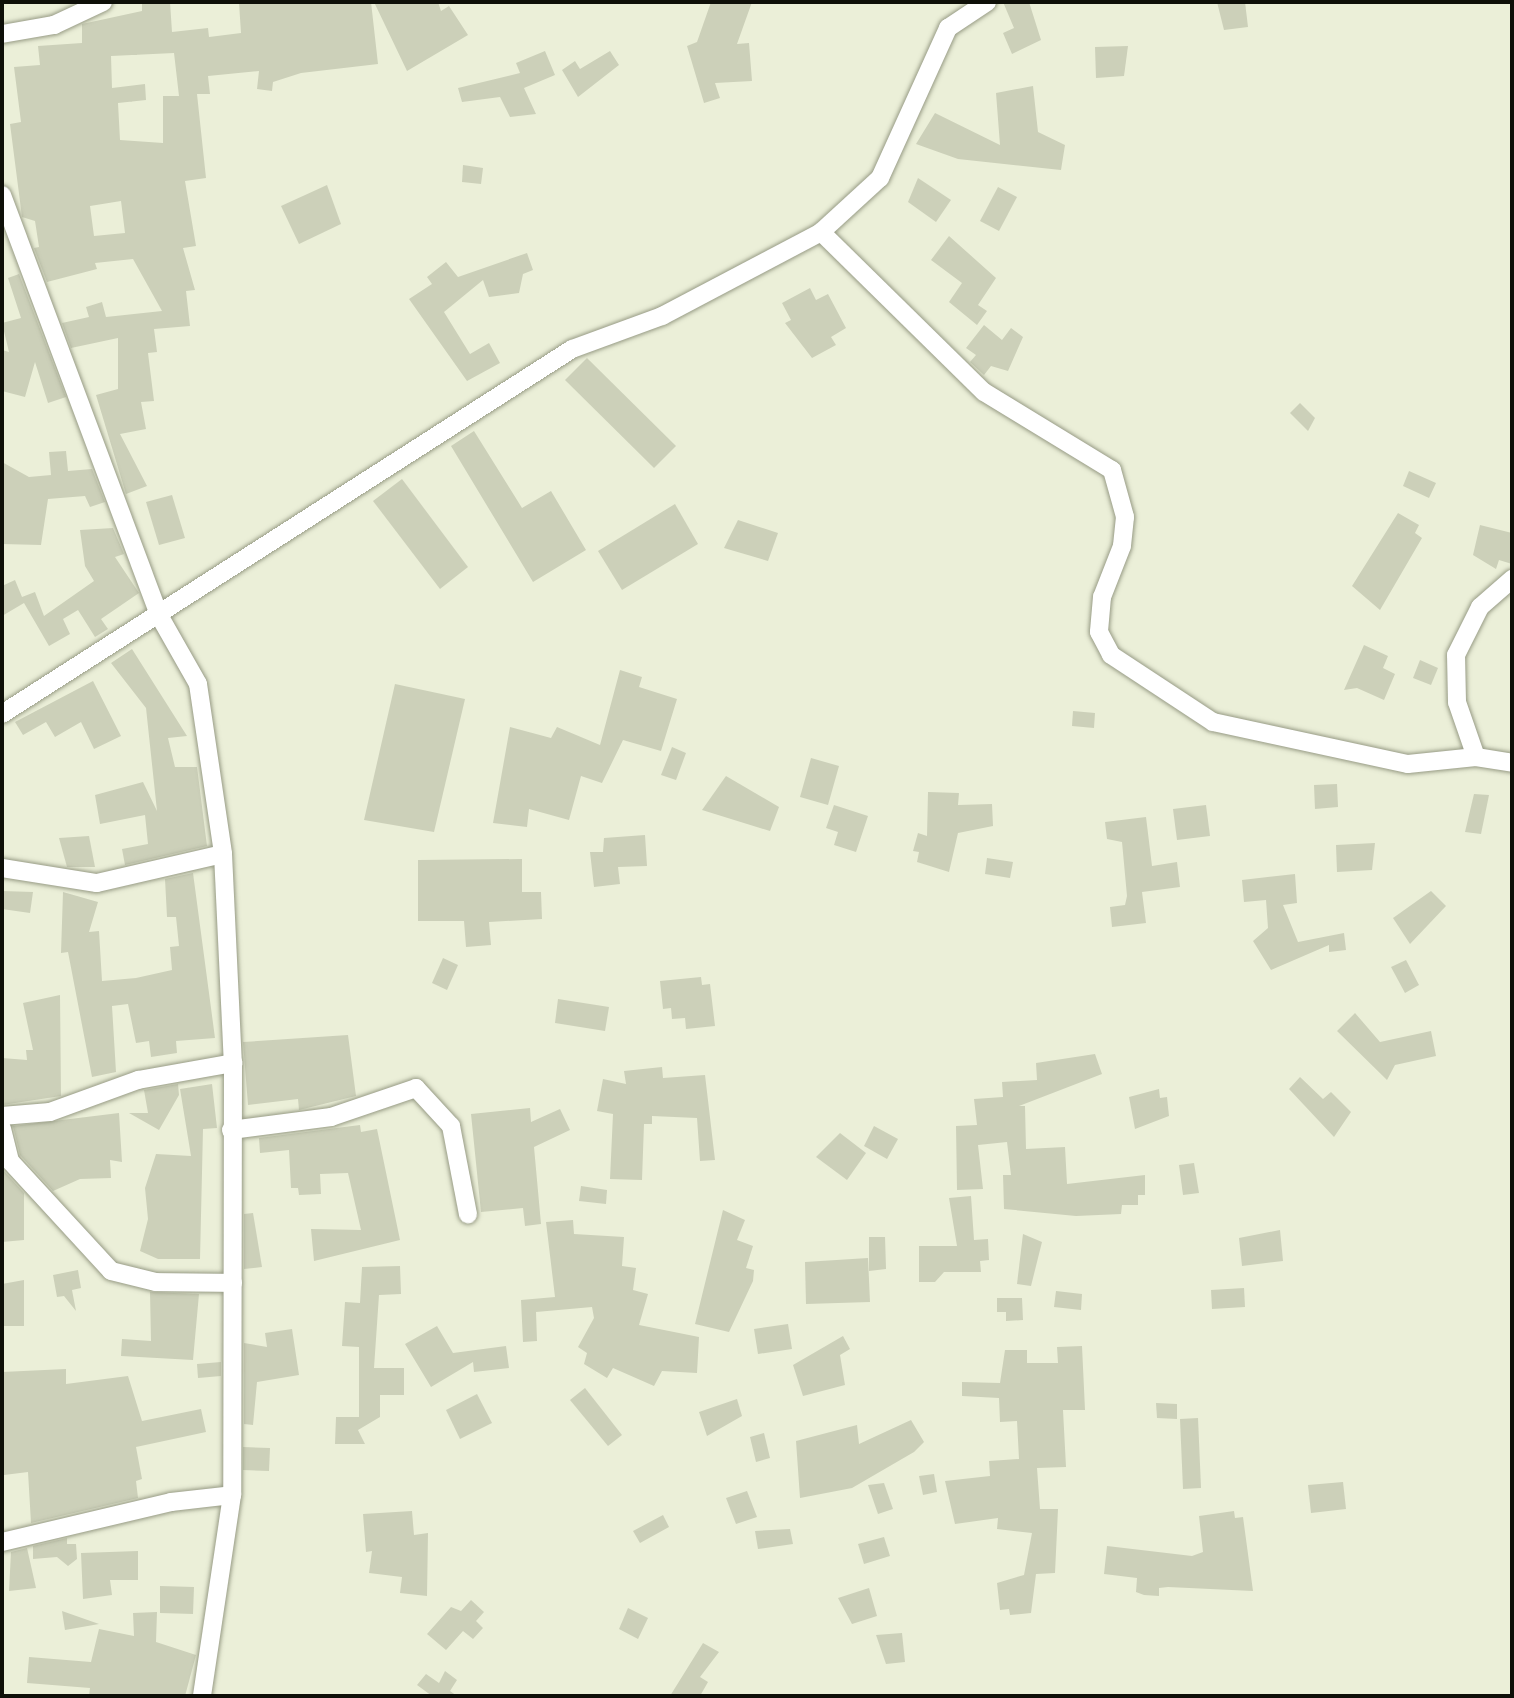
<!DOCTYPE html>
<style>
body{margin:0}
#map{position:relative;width:1514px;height:1698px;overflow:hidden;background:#ebefd8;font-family:"DejaVu Sans",sans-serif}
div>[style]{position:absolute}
.building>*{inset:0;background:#ccd0b9}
.roads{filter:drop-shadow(0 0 2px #979b85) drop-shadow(0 0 2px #979b85)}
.minor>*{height:18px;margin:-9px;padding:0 9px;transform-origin:9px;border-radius:9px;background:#fff}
span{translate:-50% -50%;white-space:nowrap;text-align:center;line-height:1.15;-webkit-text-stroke:5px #fff;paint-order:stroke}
.frame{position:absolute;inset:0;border:4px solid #0e0f08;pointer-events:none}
</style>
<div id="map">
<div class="building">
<i style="clip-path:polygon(evenodd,142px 2px,170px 2px,172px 32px,208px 28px,209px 37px,241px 33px,239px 3px,371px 2px,378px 64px,301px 73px,273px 82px,272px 91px,257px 89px,259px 71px,208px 76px,210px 94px,197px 94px,206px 178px,185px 181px,196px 246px,183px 248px,195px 290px,186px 291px,190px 326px,154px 329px,157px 352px,148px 353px,154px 401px,141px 402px,146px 429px,120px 434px,147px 486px,126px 494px,96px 395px,118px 389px,118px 338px,71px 348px,62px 323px,89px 317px,86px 307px,102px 302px,106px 317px,162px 311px,133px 259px,95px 263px,97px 269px,47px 282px,34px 248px,39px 247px,35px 221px,22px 217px,10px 124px,21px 122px,14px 67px,40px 65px,38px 46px,82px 43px,82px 24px,142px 11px,142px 2px,174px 53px,179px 96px,163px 96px,163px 143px,120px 140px,118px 103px,146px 100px,145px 84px,112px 88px,111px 56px,174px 53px,142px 2px,121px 201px,125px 233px,94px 236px,90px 206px,121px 201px)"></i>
<i style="clip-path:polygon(374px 2px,438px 2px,441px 11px,449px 6px,468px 35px,407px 71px)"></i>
<i style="clip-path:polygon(711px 2px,752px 2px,737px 44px,749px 43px,752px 81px,715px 83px,720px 98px,704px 103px,687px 46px,697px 42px)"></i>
<i style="clip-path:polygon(1003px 2px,1029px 2px,1041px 40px,1012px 54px,1003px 33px,1014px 28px)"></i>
<i style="clip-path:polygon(1217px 2px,1245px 2px,1248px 27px,1224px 30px)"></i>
<i style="clip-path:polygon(1128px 46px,1124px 76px,1096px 78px,1095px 47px)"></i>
<i style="clip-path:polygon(545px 51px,555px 75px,524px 88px,536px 114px,510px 117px,500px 97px,462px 102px,458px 88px,520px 73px,516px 63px)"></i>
<i style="clip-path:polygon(610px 51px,619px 65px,578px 97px,562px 70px,575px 61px,580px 69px)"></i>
<i style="clip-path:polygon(1033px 86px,1038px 132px,1065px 145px,1061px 170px,958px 159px,916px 144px,935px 113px,1000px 145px,996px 93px)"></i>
<i style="clip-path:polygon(463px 165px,483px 168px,481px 184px,462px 182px)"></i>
<i style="clip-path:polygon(918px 178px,951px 200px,936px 222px,908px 202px)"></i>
<i style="clip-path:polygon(327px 185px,341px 224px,299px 244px,281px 206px)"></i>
<i style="clip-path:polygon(998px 187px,1017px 197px,999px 231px,980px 221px)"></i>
<i style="clip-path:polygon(949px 236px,996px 278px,978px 305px,987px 311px,977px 325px,949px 302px,962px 283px,931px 260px)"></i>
<i style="clip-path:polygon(527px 253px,533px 270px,523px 274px,519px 293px,489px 297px,483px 280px,444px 312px,470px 354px,489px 343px,500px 363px,467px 381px,409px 299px,432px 284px,427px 277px,446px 262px,458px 277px)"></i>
<i style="clip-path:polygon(19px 274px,66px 397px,48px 403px,35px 362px,25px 397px,2px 391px,2px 350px,9px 352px,2px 323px,21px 318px,8px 278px)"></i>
<i style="clip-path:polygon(810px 288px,816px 300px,828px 294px,846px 328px,831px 337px,836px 345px,812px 358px,785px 323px,791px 320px,782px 303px)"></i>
<i style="clip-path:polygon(984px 325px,1002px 340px,1011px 328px,1023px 337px,1008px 371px,991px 366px,984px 375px,970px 362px,976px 355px,966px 348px)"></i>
<i style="clip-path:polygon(587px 358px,676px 446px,654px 468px,565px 380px)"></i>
<i style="clip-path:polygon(1300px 403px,1315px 418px,1308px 431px,1290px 413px)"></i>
<i style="clip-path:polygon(474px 431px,522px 508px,551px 491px,586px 550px,533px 582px,451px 446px)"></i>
<i style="clip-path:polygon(66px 451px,68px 471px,92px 469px,105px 502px,90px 507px,85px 496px,48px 499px,41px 545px,2px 544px,2px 462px,29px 477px,51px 475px,49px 452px)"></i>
<i style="clip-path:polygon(1409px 471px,1436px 483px,1429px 498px,1403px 486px)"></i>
<i style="clip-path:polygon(402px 479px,468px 567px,440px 589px,373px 501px)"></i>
<i style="clip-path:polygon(172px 495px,185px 538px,159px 545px,146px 502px)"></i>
<i style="clip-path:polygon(675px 504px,698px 544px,622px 590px,598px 551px)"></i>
<i style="clip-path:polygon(1398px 513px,1419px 525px,1415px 533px,1422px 538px,1380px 610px,1352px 586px)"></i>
<i style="clip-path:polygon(738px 520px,778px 533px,768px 561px,724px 548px)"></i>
<i style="clip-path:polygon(1480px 525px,1512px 533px,1512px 564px,1499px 560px,1496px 569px,1473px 555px)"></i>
<i style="clip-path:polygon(113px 528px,124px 554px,115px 557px,139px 593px,101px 619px,108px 629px,95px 637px,78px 610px,63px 619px,70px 634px,49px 646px,24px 603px,2px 616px,2px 586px,15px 580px,22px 597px,35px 592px,44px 616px,94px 581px,85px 566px,80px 530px)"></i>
<i style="clip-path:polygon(1364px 645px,1388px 656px,1383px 668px,1395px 674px,1384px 700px,1357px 688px,1344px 690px)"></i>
<i style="clip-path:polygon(132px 649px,187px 736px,168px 738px,175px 767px,197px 767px,207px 846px,125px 865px,122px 849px,148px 844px,145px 815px,100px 824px,95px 795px,143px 782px,157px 811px,146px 708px,111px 663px)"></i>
<i style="clip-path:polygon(1420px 660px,1438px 668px,1431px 685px,1413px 678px)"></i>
<i style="clip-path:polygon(620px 670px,642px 677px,639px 687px,677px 699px,661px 751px,623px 740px,602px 783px,581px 776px,569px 820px,529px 809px,527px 827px,493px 823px,510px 727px,551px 738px,557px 727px,600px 745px)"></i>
<i style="clip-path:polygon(93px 681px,121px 736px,94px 749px,81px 722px,55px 737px,46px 722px,23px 735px,15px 722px)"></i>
<i style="clip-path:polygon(395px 684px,465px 699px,434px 832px,364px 820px)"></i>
<i style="clip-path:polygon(1073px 711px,1095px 713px,1094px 728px,1072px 726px)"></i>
<i style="clip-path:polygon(672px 747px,686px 753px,676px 780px,661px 775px)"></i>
<i style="clip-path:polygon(811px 758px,839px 766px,828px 805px,800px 797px)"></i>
<i style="clip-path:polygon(726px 776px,779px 807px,770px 831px,702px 810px)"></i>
<i style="clip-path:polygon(1337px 784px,1338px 807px,1315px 809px,1314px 785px)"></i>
<i style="clip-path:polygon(928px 792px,959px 793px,958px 805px,992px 804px,993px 826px,958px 833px,949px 872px,917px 862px,919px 852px,913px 851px,918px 833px,927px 836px)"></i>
<i style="clip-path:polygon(1474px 794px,1489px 795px,1481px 834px,1465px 832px)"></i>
<i style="clip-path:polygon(834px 805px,868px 816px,856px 852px,834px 845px,838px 832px,826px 828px)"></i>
<i style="clip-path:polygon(1206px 805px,1210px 836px,1177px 840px,1173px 809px)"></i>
<i style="clip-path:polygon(1146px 817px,1152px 866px,1177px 862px,1180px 887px,1142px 892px,1146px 923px,1112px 927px,1110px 907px,1125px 905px,1127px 896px,1122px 842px,1107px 839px,1105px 822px)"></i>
<i style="clip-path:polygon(645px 835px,647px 866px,618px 867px,620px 884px,594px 887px,590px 852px,603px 852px,604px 838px)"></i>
<i style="clip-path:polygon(89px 836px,95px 867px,67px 867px,59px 838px)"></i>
<i style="clip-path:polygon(1375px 843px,1372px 870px,1337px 872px,1336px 845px)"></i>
<i style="clip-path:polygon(987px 858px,1013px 862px,1010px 878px,985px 874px)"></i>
<i style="clip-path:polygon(522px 859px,522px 892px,541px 892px,542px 919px,489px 922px,491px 945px,466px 947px,464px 921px,418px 921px,418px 860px)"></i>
<i style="clip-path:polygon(193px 873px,215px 1038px,176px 1041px,177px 1053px,151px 1057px,149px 1041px,136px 1043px,128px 1004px,112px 1006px,116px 1072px,92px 1077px,68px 952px,61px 953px,63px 892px,98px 902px,89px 932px,99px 931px,102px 981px,136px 978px,172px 970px,170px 947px,179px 946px,176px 917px,167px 917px,165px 879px)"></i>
<i style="clip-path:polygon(1295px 874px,1297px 903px,1283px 905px,1298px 942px,1344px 933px,1346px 950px,1329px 952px,1329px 945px,1271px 970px,1253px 941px,1268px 928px,1266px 900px,1244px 902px,1242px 880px)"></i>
<i style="clip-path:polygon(2px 891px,33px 892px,30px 913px,2px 909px)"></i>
<i style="clip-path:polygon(1431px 891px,1446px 906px,1410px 944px,1393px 918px)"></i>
<i style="clip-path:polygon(443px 958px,458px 965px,447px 990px,432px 983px)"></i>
<i style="clip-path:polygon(1406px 960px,1419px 985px,1405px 993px,1391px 967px)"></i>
<i style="clip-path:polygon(701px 977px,702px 985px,710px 984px,715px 1026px,686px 1029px,685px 1018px,672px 1019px,671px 1008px,663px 1009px,660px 981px)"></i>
<i style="clip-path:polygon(60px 995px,61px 1096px,2px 1105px,2px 1058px,27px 1060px,26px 1050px,33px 1050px,23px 1003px)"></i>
<i style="clip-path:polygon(558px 999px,609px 1007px,605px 1031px,555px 1023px)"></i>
<i style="clip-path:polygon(1355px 1013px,1380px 1042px,1431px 1031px,1436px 1056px,1395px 1065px,1387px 1080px,1337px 1031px)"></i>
<i style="clip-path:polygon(348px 1035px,356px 1096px,299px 1110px,298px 1099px,248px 1105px,243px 1042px)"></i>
<i style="clip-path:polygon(1095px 1054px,1102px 1074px,1019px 1106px,1025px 1106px,1026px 1149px,1065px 1147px,1067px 1184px,1145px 1175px,1145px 1195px,1138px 1195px,1138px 1205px,1122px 1205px,1121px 1214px,1076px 1216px,1004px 1209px,1003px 1175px,1011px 1175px,1007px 1142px,978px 1145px,983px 1189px,957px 1190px,956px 1126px,977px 1125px,974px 1099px,1003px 1097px,1002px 1082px,1037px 1080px,1036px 1063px)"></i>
<i style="clip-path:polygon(662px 1067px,663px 1078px,705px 1075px,715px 1160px,700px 1161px,697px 1118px,652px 1116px,652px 1124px,644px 1124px,642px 1180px,610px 1179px,613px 1114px,597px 1111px,603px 1079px,626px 1084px,624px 1071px)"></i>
<i style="clip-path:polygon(1300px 1077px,1323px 1099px,1331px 1092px,1351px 1112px,1334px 1137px,1289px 1089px)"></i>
<i style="clip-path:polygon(178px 1084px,179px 1095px,159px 1130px,129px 1113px,148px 1113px,144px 1090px)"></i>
<i style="clip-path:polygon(212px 1084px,217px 1128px,203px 1129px,200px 1259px,158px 1259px,140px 1251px,148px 1219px,145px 1188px,156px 1154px,191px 1156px,180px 1089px)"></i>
<i style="clip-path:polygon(1159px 1089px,1160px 1098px,1167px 1097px,1169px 1116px,1135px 1129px,1129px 1097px)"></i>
<i style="clip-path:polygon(530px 1108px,531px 1122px,560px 1109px,570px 1130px,534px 1147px,541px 1224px,525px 1226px,523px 1208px,481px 1212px,471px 1114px)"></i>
<i style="clip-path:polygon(119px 1113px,122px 1162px,110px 1160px,111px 1178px,80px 1179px,53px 1191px,20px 1155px,13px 1126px)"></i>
<i style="clip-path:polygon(360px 1125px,361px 1132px,377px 1129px,400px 1240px,314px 1261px,311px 1229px,361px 1230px,348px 1173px,320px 1174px,321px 1194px,299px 1195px,298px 1188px,291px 1188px,289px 1150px,260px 1153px,259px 1138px)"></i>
<i style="clip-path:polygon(874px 1126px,898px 1139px,887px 1159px,864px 1146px)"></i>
<i style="clip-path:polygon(840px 1133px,866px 1153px,847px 1180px,816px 1157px)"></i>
<i style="clip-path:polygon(1194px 1163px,1199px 1193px,1183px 1195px,1179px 1165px)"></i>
<i style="clip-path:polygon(2px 1169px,24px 1193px,24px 1240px,2px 1242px)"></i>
<i style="clip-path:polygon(581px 1186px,607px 1190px,606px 1204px,579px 1201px)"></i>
<i style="clip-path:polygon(971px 1196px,974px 1240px,988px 1239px,989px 1260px,980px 1261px,981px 1272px,944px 1272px,935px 1282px,919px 1282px,919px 1246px,957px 1246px,949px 1198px)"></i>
<i style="clip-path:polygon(723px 1210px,745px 1220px,737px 1240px,753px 1246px,746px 1268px,754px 1270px,753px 1281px,729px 1332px,695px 1324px)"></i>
<i style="clip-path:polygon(253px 1213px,262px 1267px,244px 1269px,244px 1214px)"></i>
<i style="clip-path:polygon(573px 1220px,574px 1234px,624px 1237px,622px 1266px,636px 1268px,633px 1290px,648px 1294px,639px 1325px,699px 1337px,697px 1373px,662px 1371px,654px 1386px,613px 1368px,607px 1378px,584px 1364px,587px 1353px,578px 1347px,594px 1318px,592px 1307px,536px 1312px,537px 1341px,523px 1342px,521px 1300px,555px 1297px,546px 1222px)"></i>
<i style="clip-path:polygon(1280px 1230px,1283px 1261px,1242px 1266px,1239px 1238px)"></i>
<i style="clip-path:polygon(1023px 1234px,1042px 1242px,1031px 1286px,1017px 1284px)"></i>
<i style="clip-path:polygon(869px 1237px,885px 1237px,886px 1269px,869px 1271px)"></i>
<i style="clip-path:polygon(868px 1258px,870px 1302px,806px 1304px,805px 1262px)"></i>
<i style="clip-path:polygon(400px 1266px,401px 1294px,379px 1295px,374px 1368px,404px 1368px,404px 1395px,380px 1395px,380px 1417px,358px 1430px,365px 1444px,335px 1444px,336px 1417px,359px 1417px,359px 1347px,342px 1346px,345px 1302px,360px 1303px,362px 1267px)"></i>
<i style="clip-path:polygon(78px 1270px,81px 1288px,72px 1290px,76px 1311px,64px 1296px,57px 1297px,53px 1275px)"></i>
<i style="clip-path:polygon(24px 1280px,24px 1326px,2px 1326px,2px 1284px)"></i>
<i style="clip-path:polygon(1244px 1288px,1245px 1307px,1212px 1309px,1211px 1290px)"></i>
<i style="clip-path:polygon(1056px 1291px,1082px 1294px,1081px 1310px,1054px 1307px)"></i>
<i style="clip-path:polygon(150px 1292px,199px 1294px,193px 1360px,121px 1356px,122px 1339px,151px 1341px)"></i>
<i style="clip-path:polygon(997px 1298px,1022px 1298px,1023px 1320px,1006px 1321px,1006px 1312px,997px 1312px)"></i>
<i style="clip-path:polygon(788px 1324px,792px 1349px,758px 1354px,754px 1329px)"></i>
<i style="clip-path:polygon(437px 1326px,453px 1353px,506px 1346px,509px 1368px,474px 1372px,473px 1362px,431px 1387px,405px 1344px)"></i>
<i style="clip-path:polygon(292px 1329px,299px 1375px,257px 1382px,253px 1425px,244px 1424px,244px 1343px,267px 1347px,265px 1333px)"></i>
<i style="clip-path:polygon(843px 1336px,850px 1349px,840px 1355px,845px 1385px,803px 1396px,793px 1365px)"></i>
<i style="clip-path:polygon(1082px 1346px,1085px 1410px,1063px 1410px,1066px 1467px,1037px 1468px,1040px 1509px,1058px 1509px,1055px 1573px,1036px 1574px,1031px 1613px,1010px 1615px,1009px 1609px,1000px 1610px,997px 1583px,1024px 1575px,1032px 1533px,997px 1529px,998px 1518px,955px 1524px,945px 1481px,990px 1476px,989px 1461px,1019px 1459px,1017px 1421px,1000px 1422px,999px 1398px,962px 1396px,962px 1382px,1000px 1383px,1005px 1350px,1027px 1350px,1027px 1363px,1058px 1363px,1057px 1347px)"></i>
<i style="clip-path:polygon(221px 1362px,221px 1376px,198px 1378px,197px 1364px)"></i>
<i style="clip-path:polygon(66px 1369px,66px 1384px,128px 1376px,142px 1421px,201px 1409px,206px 1432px,136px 1447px,142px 1479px,136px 1481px,138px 1498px,31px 1523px,28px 1472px,4px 1475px,2px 1372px)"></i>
<i style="clip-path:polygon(585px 1388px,622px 1435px,608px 1446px,570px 1400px)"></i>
<i style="clip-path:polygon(477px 1394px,492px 1423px,460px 1439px,446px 1410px)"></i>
<i style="clip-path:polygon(737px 1399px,742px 1416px,707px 1436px,699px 1412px)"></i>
<i style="clip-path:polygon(1156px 1403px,1177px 1404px,1177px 1419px,1157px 1418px)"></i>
<i style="clip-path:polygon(1198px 1418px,1201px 1488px,1183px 1489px,1180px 1419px)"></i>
<i style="clip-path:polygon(911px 1420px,924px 1442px,914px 1452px,852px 1488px,800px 1498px,796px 1441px,857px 1425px,859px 1444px)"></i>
<i style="clip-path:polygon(764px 1433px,770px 1458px,756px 1462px,750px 1437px)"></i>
<i style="clip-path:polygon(243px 1447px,270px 1448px,269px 1471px,243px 1470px)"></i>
<i style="clip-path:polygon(934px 1474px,937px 1492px,923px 1495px,919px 1476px)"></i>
<i style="clip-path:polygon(1343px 1482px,1346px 1509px,1311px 1513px,1308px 1485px)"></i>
<i style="clip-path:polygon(884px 1483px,893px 1509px,878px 1514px,868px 1485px)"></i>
<i style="clip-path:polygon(747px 1491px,757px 1517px,736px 1524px,726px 1498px)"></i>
<i style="clip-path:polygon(412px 1511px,414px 1535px,428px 1533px,427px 1596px,400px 1593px,402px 1577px,369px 1573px,372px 1551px,366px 1552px,363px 1514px)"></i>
<i style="clip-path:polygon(1234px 1511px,1235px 1518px,1243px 1517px,1253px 1591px,1168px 1587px,1159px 1588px,1159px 1596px,1144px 1595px,1136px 1592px,1137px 1578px,1104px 1574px,1107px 1546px,1192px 1556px,1203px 1552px,1199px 1516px)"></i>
<i style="clip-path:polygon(663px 1515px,669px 1527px,640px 1543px,633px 1531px)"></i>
<i style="clip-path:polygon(790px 1529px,793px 1544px,758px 1549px,755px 1531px)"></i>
<i style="clip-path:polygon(884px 1537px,890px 1556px,864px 1564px,858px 1544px)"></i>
<i style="clip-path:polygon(67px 1538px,67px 1544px,76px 1544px,77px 1559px,68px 1566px,57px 1557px,33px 1559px,33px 1546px)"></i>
<i style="clip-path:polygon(27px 1548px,36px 1588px,9px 1591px,11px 1552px)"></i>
<i style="clip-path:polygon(138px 1551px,138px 1580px,110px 1580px,112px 1595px,83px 1599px,81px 1553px)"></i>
<i style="clip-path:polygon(160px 1586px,194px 1587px,193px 1614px,160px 1613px)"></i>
<i style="clip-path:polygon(869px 1588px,877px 1616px,852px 1624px,838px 1598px)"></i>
<i style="clip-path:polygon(471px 1600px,484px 1612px,476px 1621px,483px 1628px,473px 1639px,463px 1631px,446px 1650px,427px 1634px,451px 1607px,461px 1611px)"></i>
<i style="clip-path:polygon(628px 1608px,648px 1618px,638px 1639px,619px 1629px)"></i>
<i style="clip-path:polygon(62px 1611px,99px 1624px,65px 1630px)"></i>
<i style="clip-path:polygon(157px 1612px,156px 1642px,196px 1655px,185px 1696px,89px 1696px,90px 1688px,27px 1683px,29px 1657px,91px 1662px,99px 1629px,134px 1636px,133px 1613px)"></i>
<i style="clip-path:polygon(902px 1633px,905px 1662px,886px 1664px,876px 1635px)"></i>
<i style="clip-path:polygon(703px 1643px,719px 1652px,700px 1677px,708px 1682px,700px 1696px,670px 1696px)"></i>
<i style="clip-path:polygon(445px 1671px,457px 1680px,450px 1691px,457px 1696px,432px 1696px,417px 1685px,426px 1674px,439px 1683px)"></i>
</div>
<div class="roads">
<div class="minor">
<i style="left:2px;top:34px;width:53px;rotate:-9.8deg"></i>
<i style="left:54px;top:25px;width:54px;rotate:-25.1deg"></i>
<i style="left:2px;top:195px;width:451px;rotate:69.5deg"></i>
<i style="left:160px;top:617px;width:77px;rotate:60.4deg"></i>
<i style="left:198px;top:684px;width:172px;rotate:81.6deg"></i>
<i style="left:223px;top:854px;width:209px;rotate:87.3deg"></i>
<i style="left:233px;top:1063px;width:432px;rotate:90.1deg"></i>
<i style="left:232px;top:1495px;width:203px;rotate:98.5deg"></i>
<i style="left:821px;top:232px;width:228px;rotate:44.5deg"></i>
<i style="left:984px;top:392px;width:150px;rotate:31.4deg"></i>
<i style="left:1112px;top:470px;width:49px;rotate:74.5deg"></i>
<i style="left:1125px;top:517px;width:29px;rotate:96deg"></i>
<i style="left:1122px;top:546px;width:55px;rotate:111.4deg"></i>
<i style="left:1102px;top:597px;width:35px;rotate:95deg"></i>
<i style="left:1099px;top:632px;width:26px;rotate:62deg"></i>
<i style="left:1111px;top:655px;width:122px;rotate:33.3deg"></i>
<i style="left:1213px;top:722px;width:199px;rotate:12.2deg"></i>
<i style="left:1408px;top:764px;width:68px;rotate:-5.9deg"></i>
<i style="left:1476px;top:757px;width:36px;rotate:9deg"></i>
<i style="left:2px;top:714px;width:677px;rotate:-32.63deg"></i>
<i style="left:572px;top:349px;width:96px;rotate:-20.1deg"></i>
<i style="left:662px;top:316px;width:180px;rotate:-27.8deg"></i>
<i style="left:821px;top:232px;width:80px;rotate:-42.5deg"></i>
<i style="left:880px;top:178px;width:165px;rotate:-65.6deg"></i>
<i style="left:948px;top:28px;width:47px;rotate:-33.7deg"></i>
<i style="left:1476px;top:757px;width:58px;rotate:-109.1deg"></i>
<i style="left:1457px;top:702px;width:47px;rotate:-91.2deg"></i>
<i style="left:1456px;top:655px;width:54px;rotate:-63.4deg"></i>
<i style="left:1480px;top:607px;width:43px;rotate:-41.2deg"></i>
<i style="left:2px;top:868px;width:96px;rotate:9deg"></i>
<i style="left:97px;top:883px;width:129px;rotate:-13deg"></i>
<i style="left:2px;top:1116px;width:48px;rotate:-4.8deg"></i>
<i style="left:50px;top:1112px;width:94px;rotate:-20deg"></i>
<i style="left:138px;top:1080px;width:97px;rotate:-10.1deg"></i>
<i style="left:2px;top:1129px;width:33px;rotate:76deg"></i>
<i style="left:10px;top:1161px;width:149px;rotate:47.4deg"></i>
<i style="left:111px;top:1271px;width:46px;rotate:13.7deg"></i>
<i style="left:156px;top:1282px;width:77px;rotate:0.7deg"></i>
<i style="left:231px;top:1130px;width:101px;rotate:-7.4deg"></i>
<i style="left:331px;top:1117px;width:90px;rotate:-18.8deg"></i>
<i style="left:416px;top:1088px;width:52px;rotate:47.4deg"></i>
<i style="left:451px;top:1126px;width:90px;rotate:79.1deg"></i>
<i style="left:2px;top:1542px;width:174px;rotate:-13.3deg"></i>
<i style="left:171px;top:1502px;width:61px;rotate:-6.5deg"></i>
</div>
</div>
<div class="frame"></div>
</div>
